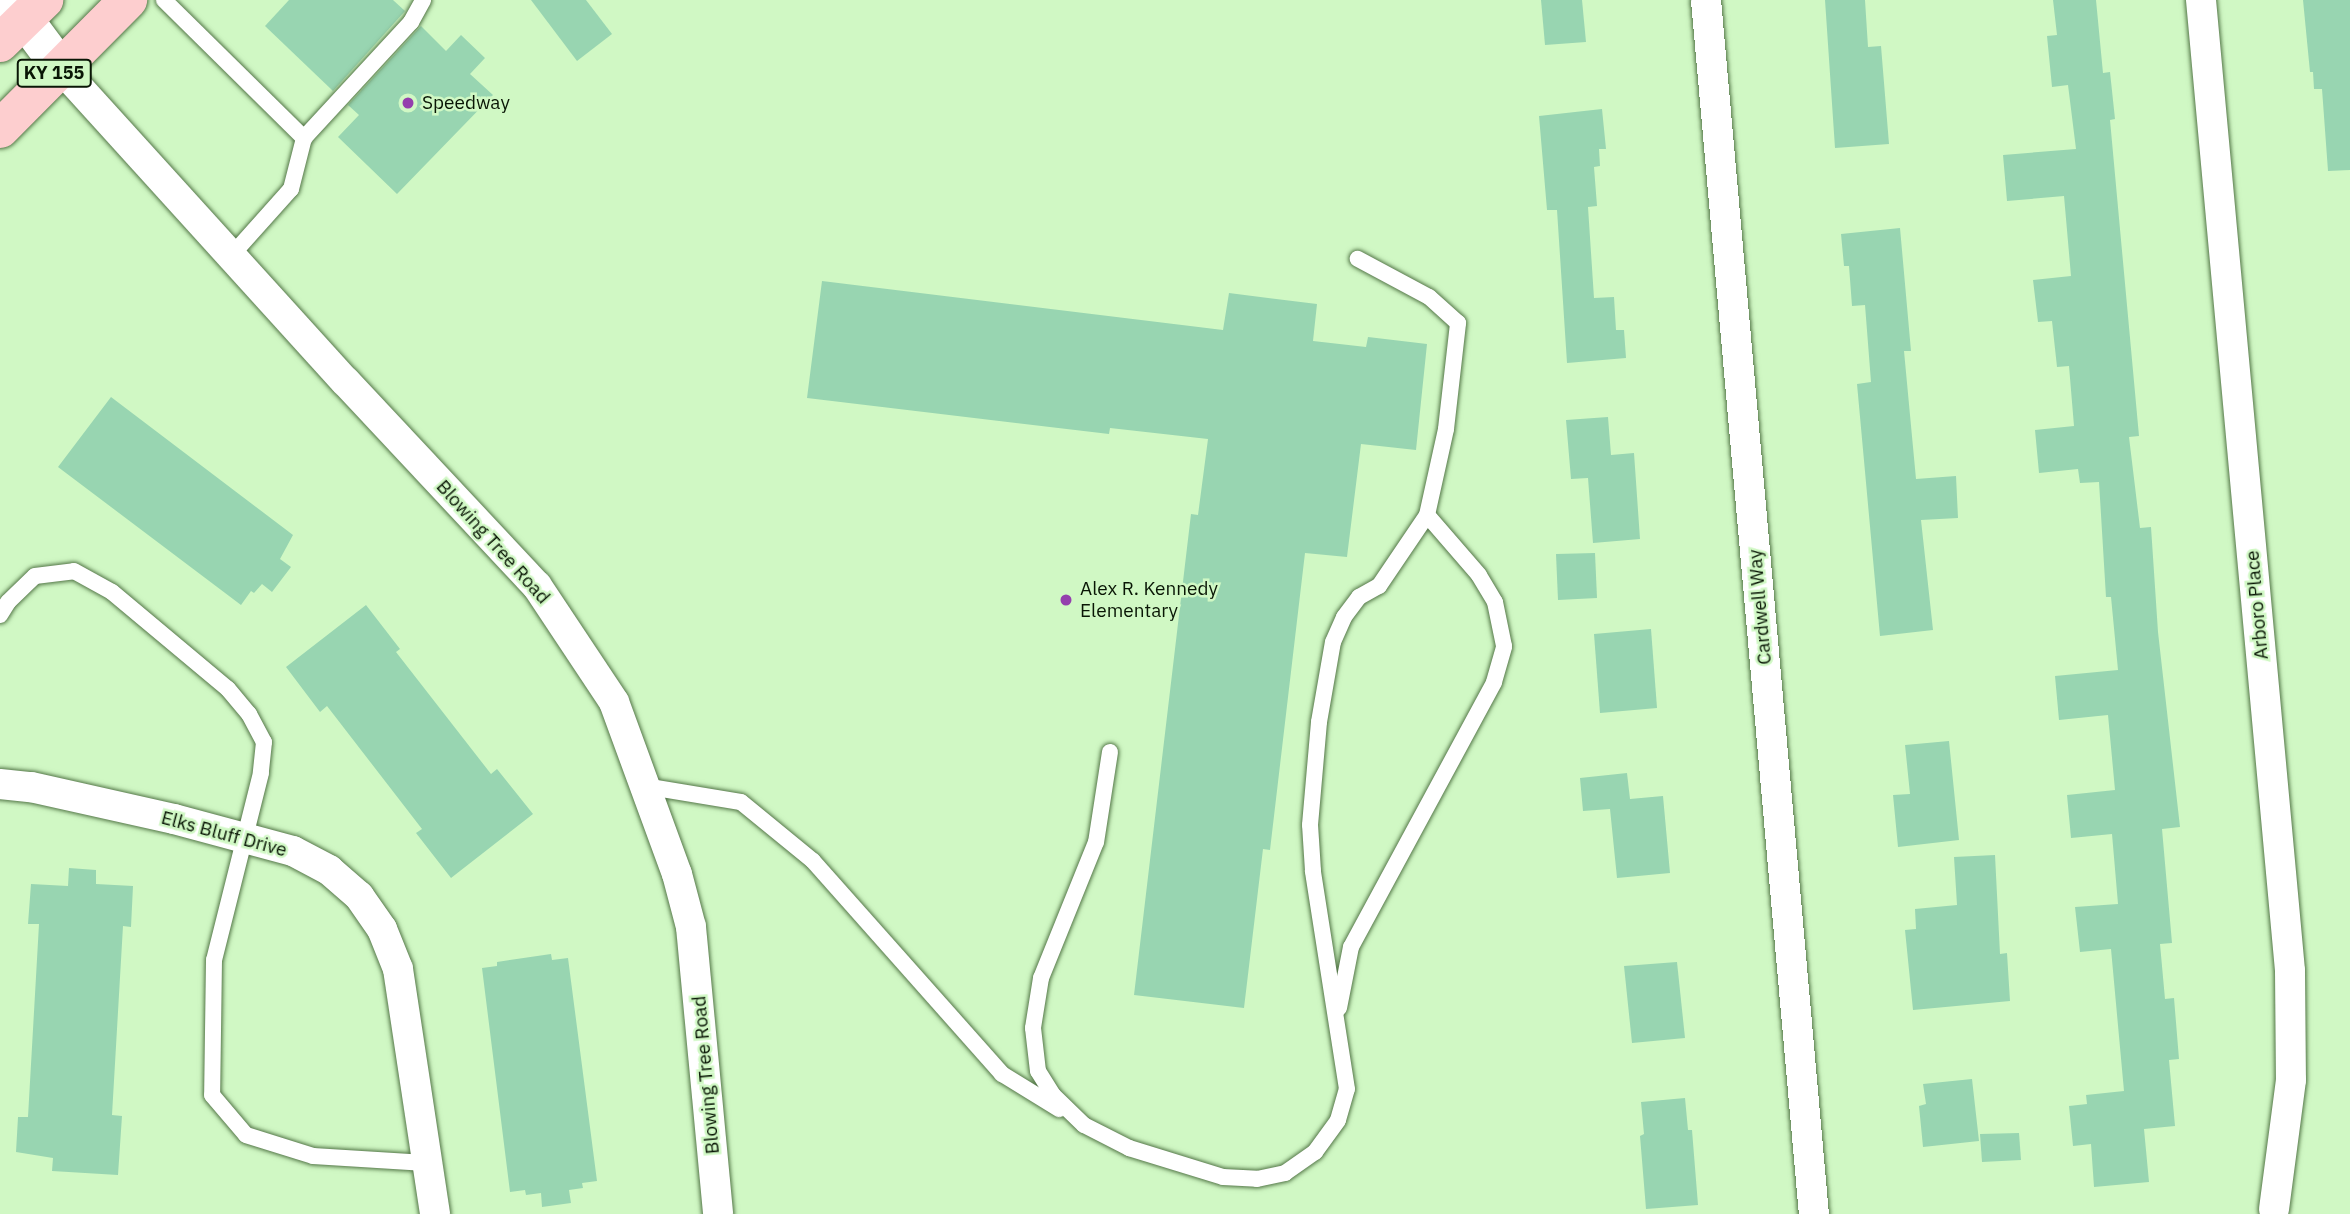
<!DOCTYPE html>
<style>
body{margin:0}
#map{position:relative;width:2350px;height:1214px;overflow:hidden;background:#d0f8c4;font-family:"IBM Plex Sans",sans-serif}
div>[style]{position:absolute}
.building>*{inset:0;background:#98d5b1}
.roads{filter:drop-shadow(0 0 2px #547748) drop-shadow(0 0 2px #547748)}
.service>*{height:16px;margin:-8px;padding:0 8px;transform-origin:8px;border-radius:8px;background:#fff}
.minor>*{height:30px;margin:-15px;padding:0 15px;transform-origin:15px;border-radius:15px;background:#fff}
.tertiary>*{height:37px;margin:-18.5px;padding:0 18.5px;transform-origin:18.5px;border-radius:18.5px;background:#fff}
.primary>*{height:38px;margin:-19px;padding:0 19px;transform-origin:19px;border-radius:19px;background:#fdcecf}
.dots>*{width:19px;height:19px;translate:-50% -50%;box-sizing:border-box;border:4px solid #d0f8c4;border-radius:50%}
span{translate:-50% -50%;white-space:nowrap;text-align:center;line-height:1.15;-webkit-text-stroke:5px #d0f8c4;paint-order:stroke}
.shield-label span{padding:2px 5px;background:#d0f8c4;border:2px solid;border-radius:5px;-webkit-text-stroke-width:0}
.shield-label{font-size:18px;color:#091605;font-weight:700}
.poi-label{font-size:19px;color:#091605}
.left{translate:0 -50%;text-align:left}
.street-label{font-size:19px;color:#091605}
</style>
<div id="map">
<div class="building">
<i style="clip-path:polygon(289px 0,393px 0,405px 11px,333px 91px,265px 26px)"></i>
<i style="clip-path:polygon(531px 0,586px 0,612px 34px,577px 61px)"></i>
<i style="clip-path:polygon(1541px 0,1582px 0,1586px 42px,1545px 45px)"></i>
<i style="clip-path:polygon(1825px 0,1865px 0,1868px 47px,1881px 46px,1889px 144px,1835px 148px)"></i>
<i style="clip-path:polygon(2053px 0,2096px 0,2103px 73px,2110px 72px,2115px 119px,2110px 120px,2139px 436px,2129px 437px,2140px 528px,2151px 527px,2158px 632px,2180px 827px,2162px 829px,2172px 943px,2160px 944px,2165px 999px,2174px 998px,2179px 1059px,2169px 1060px,2175px 1126px,2144px 1129px,2149px 1182px,2094px 1187px,2091px 1144px,2073px 1146px,2069px 1106px,2087px 1104px,2086px 1095px,2124px 1091px,2111px 949px,2080px 952px,2075px 907px,2118px 904px,2112px 834px,2071px 838px,2067px 795px,2115px 790px,2108px 715px,2059px 720px,2055px 676px,2118px 670px,2111px 597px,2106px 597px,2099px 482px,2080px 483px,2078px 469px,2039px 473px,2035px 430px,2074px 426px,2069px 366px,2057px 367px,2052px 321px,2038px 322px,2033px 280px,2071px 276px,2064px 196px,2007px 201px,2003px 155px,2076px 149px,2068px 85px,2052px 87px,2047px 36px,2057px 35px)"></i>
<i style="clip-path:polygon(2303px 0,2350px 0,2350px 170px,2328px 171px,2322px 89px,2314px 89px,2313px 72px,2310px 72px)"></i>
<i style="clip-path:polygon(421px 26px,446px 51px,461px 35px,485px 58px,470px 74px,493px 95px,397px 194px,338px 137px,359px 115px,348px 105px)"></i>
<i style="clip-path:polygon(1602px 109px,1606px 149px,1599px 149px,1600px 166px,1594px 167px,1597px 206px,1588px 207px,1594px 298px,1614px 297px,1616px 330px,1624px 330px,1626px 358px,1567px 363px,1557px 210px,1547px 210px,1539px 116px)"></i>
<i style="clip-path:polygon(1900px 228px,1911px 351px,1904px 351px,1916px 479px,1956px 476px,1958px 518px,1921px 520px,1933px 630px,1880px 636px,1857px 384px,1871px 382px,1865px 305px,1852px 306px,1849px 266px,1844px 266px,1841px 234px)"></i>
<i style="clip-path:polygon(822px 281px,1223px 330px,1229px 293px,1317px 304px,1313px 341px,1366px 347px,1368px 337px,1427px 344px,1416px 450px,1361px 444px,1347px 557px,1305px 553px,1270px 850px,1263px 849px,1244px 1008px,1134px 995px,1191px 514px,1198px 515px,1208px 439px,1110px 428px,1109px 434px,807px 398px)"></i>
<i style="clip-path:polygon(111px 397px,293px 535px,280px 559px,291px 567px,272px 592px,262px 584px,254px 593px,251px 591px,241px 605px,58px 467px)"></i>
<i style="clip-path:polygon(1608px 417px,1611px 455px,1634px 453px,1640px 539px,1593px 543px,1588px 478px,1571px 479px,1566px 420px)"></i>
<i style="clip-path:polygon(1595px 553px,1597px 598px,1558px 600px,1556px 554px)"></i>
<i style="clip-path:polygon(366px 605px,400px 649px,396px 652px,491px 774px,497px 769px,533px 814px,451px 878px,416px 833px,422px 829px,327px 706px,320px 712px,286px 667px)"></i>
<i style="clip-path:polygon(1651px 629px,1657px 708px,1600px 713px,1594px 634px)"></i>
<i style="clip-path:polygon(1949px 741px,1959px 840px,1898px 847px,1893px 795px,1910px 794px,1905px 745px)"></i>
<i style="clip-path:polygon(1627px 773px,1630px 799px,1663px 796px,1670px 873px,1617px 878px,1610px 809px,1583px 811px,1580px 778px)"></i>
<i style="clip-path:polygon(1995px 855px,2000px 954px,2007px 953px,2010px 1001px,1913px 1010px,1905px 930px,1916px 929px,1915px 909px,1957px 905px,1954px 857px)"></i>
<i style="clip-path:polygon(69px 868px,96px 870px,96px 884px,133px 886px,131px 927px,123px 926px,112px 1115px,122px 1116px,118px 1175px,52px 1171px,53px 1158px,16px 1152px,18px 1117px,28px 1117px,39px 924px,28px 924px,31px 884px,68px 886px)"></i>
<i style="clip-path:polygon(551px 954px,552px 960px,568px 958px,597px 1181px,582px 1183px,583px 1188px,569px 1190px,571px 1203px,542px 1207px,541px 1193px,526px 1195px,525px 1190px,510px 1192px,482px 968px,497px 966px,497px 962px)"></i>
<i style="clip-path:polygon(1677px 962px,1685px 1038px,1632px 1043px,1624px 966px)"></i>
<i style="clip-path:polygon(1972px 1079px,1979px 1141px,1923px 1147px,1919px 1106px,1926px 1104px,1923px 1084px)"></i>
<i style="clip-path:polygon(1685px 1098px,1688px 1130px,1692px 1130px,1698px 1205px,1646px 1209px,1640px 1136px,1644px 1134px,1641px 1102px)"></i>
<i style="clip-path:polygon(2019px 1133px,2021px 1160px,1982px 1162px,1980px 1134px)"></i>
</div>
<div class="roads">
<div class="service">
<i style="left:164px;top:0;width:197px;rotate:44.6deg"></i>
<i style="left:231px;top:256px;width:90px;rotate:-48.2deg"></i>
<i style="left:291px;top:189px;width:53px;rotate:-75.7deg"></i>
<i style="left:304px;top:138px;width:158px;rotate:-47.3deg"></i>
<i style="left:411px;top:22px;width:25px;rotate:-61deg"></i>
<i style="left:0;top:615px;width:15px;rotate:-58deg"></i>
<i style="left:8px;top:602px;width:37px;rotate:-44deg"></i>
<i style="left:35px;top:576px;width:39px;rotate:-7deg"></i>
<i style="left:74px;top:571px;width:43px;rotate:28.9deg"></i>
<i style="left:112px;top:592px;width:151px;rotate:39.9deg"></i>
<i style="left:228px;top:689px;width:33px;rotate:50deg"></i>
<i style="left:249px;top:714px;width:32px;rotate:62deg"></i>
<i style="left:264px;top:742px;width:31px;rotate:96deg"></i>
<i style="left:261px;top:773px;width:193px;rotate:104.1deg"></i>
<i style="left:214px;top:960px;width:135px;rotate:90.8deg"></i>
<i style="left:212px;top:1095px;width:52px;rotate:49.6deg"></i>
<i style="left:246px;top:1135px;width:70px;rotate:17.4deg"></i>
<i style="left:313px;top:1156px;width:113px;rotate:3.5deg"></i>
<i style="left:1110px;top:752px;width:91px;rotate:98.8deg"></i>
<i style="left:1096px;top:842px;width:147px;rotate:112deg"></i>
<i style="left:1041px;top:978px;width:51px;rotate:99.1deg"></i>
<i style="left:1033px;top:1028px;width:43px;rotate:83.4deg"></i>
<i style="left:1038px;top:1071px;width:28px;rotate:58deg"></i>
<i style="left:1053px;top:1095px;width:43px;rotate:44.1deg"></i>
<i style="left:1084px;top:1125px;width:51px;rotate:27.1deg"></i>
<i style="left:1129px;top:1148px;width:98px;rotate:17.1deg"></i>
<i style="left:1223px;top:1177px;width:34px;rotate:3deg"></i>
<i style="left:1257px;top:1179px;width:29px;rotate:-12deg"></i>
<i style="left:1285px;top:1173px;width:37px;rotate:-35deg"></i>
<i style="left:1315px;top:1152px;width:39px;rotate:-54deg"></i>
<i style="left:1338px;top:1120px;width:32px;rotate:-74deg"></i>
<i style="left:1347px;top:1089px;width:221px;rotate:-98.9deg"></i>
<i style="left:1313px;top:871px;width:46px;rotate:-93.7deg"></i>
<i style="left:1310px;top:825px;width:103px;rotate:-85deg"></i>
<i style="left:1319px;top:722px;width:81px;rotate:-80.1deg"></i>
<i style="left:1333px;top:642px;width:27px;rotate:-66deg"></i>
<i style="left:1344px;top:617px;width:25px;rotate:-53deg"></i>
<i style="left:1359px;top:597px;width:23px;rotate:-29deg"></i>
<i style="left:1379px;top:586px;width:86px;rotate:-55.9deg"></i>
<i style="left:1427px;top:515px;width:88px;rotate:-77.5deg"></i>
<i style="left:1446px;top:429px;width:107px;rotate:-83.5deg"></i>
<i style="left:1458px;top:323px;width:39px;rotate:-138deg"></i>
<i style="left:1429px;top:297px;width:81px;rotate:-151.8deg"></i>
<i style="left:644px;top:786px;width:98px;rotate:9.4deg"></i>
<i style="left:741px;top:802px;width:93px;rotate:39.3deg"></i>
<i style="left:813px;top:861px;width:285px;rotate:48.4deg"></i>
<i style="left:1002px;top:1074px;width:67px;rotate:31.6deg"></i>
<i style="left:1339px;top:1008px;width:62px;rotate:-78.9deg"></i>
<i style="left:1351px;top:947px;width:301px;rotate:-61.6deg"></i>
<i style="left:1494px;top:682px;width:37px;rotate:-74deg"></i>
<i style="left:1504px;top:646px;width:45px;rotate:-101.6deg"></i>
<i style="left:1495px;top:602px;width:31px;rotate:-121deg"></i>
<i style="left:1479px;top:575px;width:79px;rotate:-130.9deg"></i>
</div>
<div class="minor">
<i style="left:1706px;top:0;width:1219px;rotate:84.92deg"></i>
<i style="left:2201px;top:0;width:975px;rotate:84.76deg"></i>
<i style="left:2290px;top:971px;width:109px;rotate:89.5deg"></i>
<i style="left:2291px;top:1080px;width:130px;rotate:97.5deg"></i>
<i style="left:60px;top:67px;width:425px;rotate:47.8deg"></i>
<i style="left:346px;top:382px;width:279px;rotate:46.9deg"></i>
<i style="left:537px;top:586px;width:139px;rotate:56.4deg"></i>
<i style="left:614px;top:702px;width:183px;rotate:69.9deg"></i>
<i style="left:677px;top:874px;width:55px;rotate:75.2deg"></i>
<i style="left:691px;top:927px;width:288px;rotate:84.6deg"></i>
<i style="left:0;top:784px;width:31px;rotate:6deg"></i>
<i style="left:31px;top:787px;width:147px;rotate:12.6deg"></i>
<i style="left:174px;top:819px;width:123px;rotate:15.1deg"></i>
<i style="left:293px;top:851px;width:41px;rotate:27.8deg"></i>
<i style="left:329px;top:870px;width:40px;rotate:41deg"></i>
<i style="left:359px;top:896px;width:40px;rotate:55.1deg"></i>
<i style="left:382px;top:929px;width:43px;rotate:68.2deg"></i>
<i style="left:398px;top:969px;width:248px;rotate:81.4deg"></i>
</div>
<div class="tertiary">
<i style="left:10px;top:0;width:84px;rotate:53.3deg"></i>
</div>
<div class="primary">
<i style="left:0;top:43px;width:62px;rotate:-44.3deg"></i>
<i style="left:0;top:129px;width:182px;rotate:-45.2deg"></i>
</div>
</div>
<div class="dots">
<i style="left:408px;top:103px;background:#943fad"></i>
<i style="left:1066px;top:600px;background:#943fad"></i>
</div>
<div class="shield-label">
<span style="left:54px;top:73px">KY 155</span>
</div>
<div class="poi-label">
<span class="left" style="left:422px;top:103px">Speedway</span>
<span class="left" style="left:1080px;top:600px">Alex R. Kennedy<br>Elementary</span>
</div>
<div class="street-label">
<span style="left:493px;top:542px;rotate:48deg">Blowing Tree Road</span>
<span style="left:2257px;top:605px;rotate:-95deg">Arboro Place</span>
<span style="left:1760px;top:607px;rotate:-95deg">Cardwell Way</span>
<span style="left:224px;top:834px;rotate:15deg">Elks Bluff Drive</span>
<span style="left:706px;top:1075px;rotate:-95deg">Blowing Tree Road</span>
</div>
</div>
